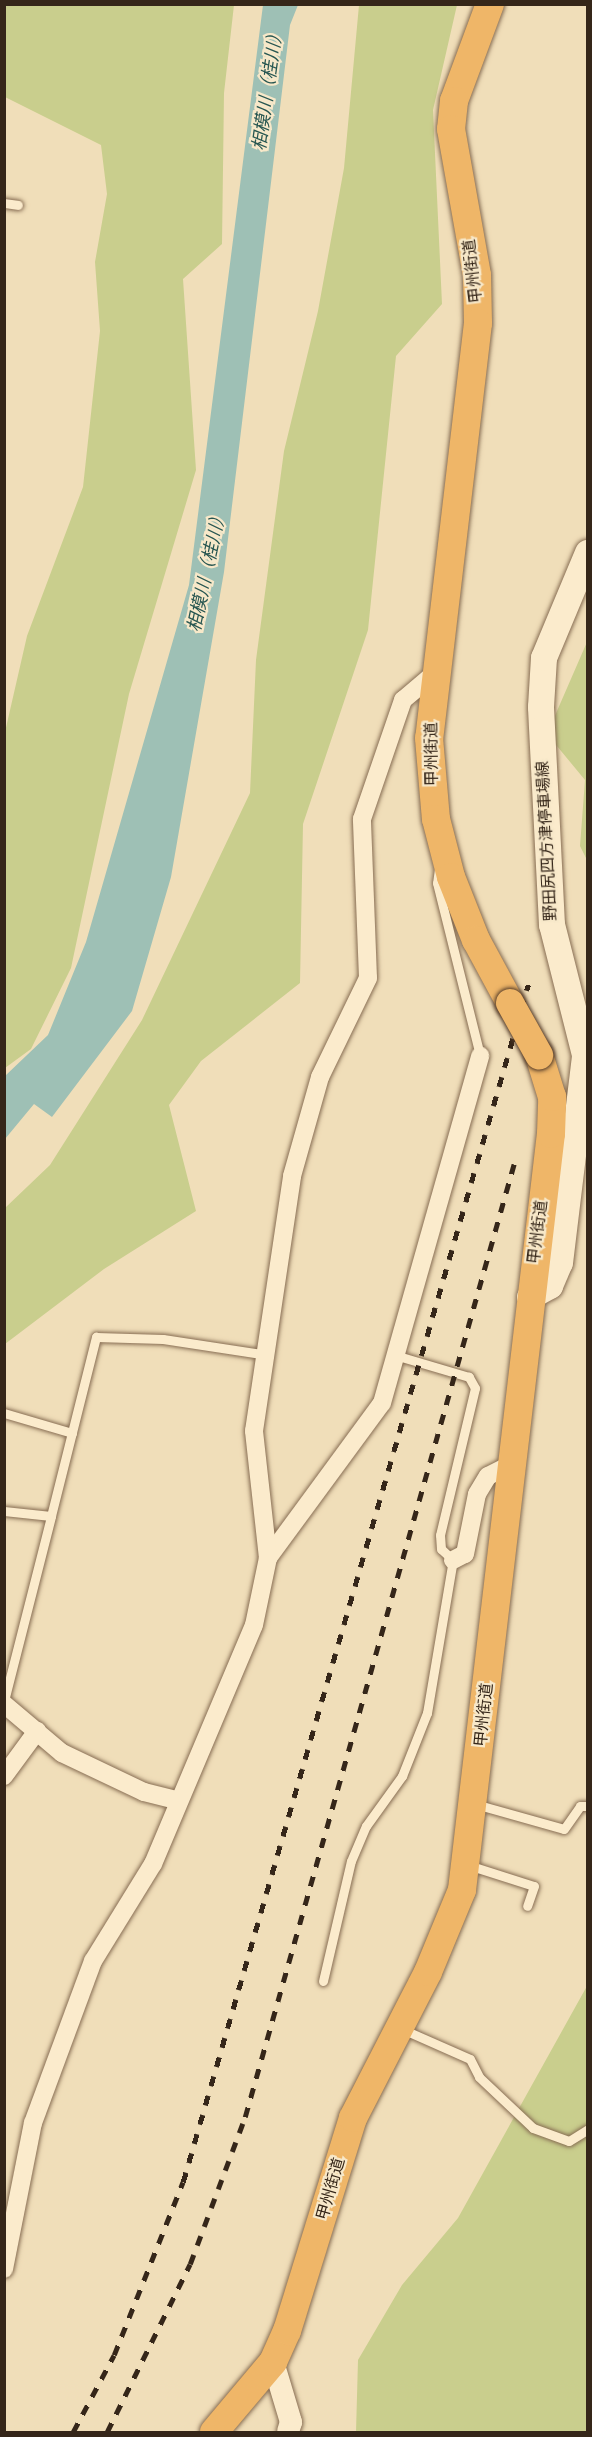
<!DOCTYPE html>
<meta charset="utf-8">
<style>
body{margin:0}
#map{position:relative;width:592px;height:2437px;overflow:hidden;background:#f0deb9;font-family:"Times New Roman","Noto Sans JP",serif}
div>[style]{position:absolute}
.green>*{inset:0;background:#c9ce8d}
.water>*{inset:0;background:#9ec0b5}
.roads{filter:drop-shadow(0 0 2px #876d53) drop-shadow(0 0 2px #876d53)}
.service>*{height:9px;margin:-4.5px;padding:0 4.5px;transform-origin:4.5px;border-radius:4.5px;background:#fbebcc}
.minor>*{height:18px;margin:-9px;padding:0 9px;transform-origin:9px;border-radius:9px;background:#fbebcc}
.tertiary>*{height:22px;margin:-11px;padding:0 11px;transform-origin:11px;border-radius:11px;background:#fbebcc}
.secondary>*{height:26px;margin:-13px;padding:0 13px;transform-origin:13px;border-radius:13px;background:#fbebcc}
.trunk>*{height:28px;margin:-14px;padding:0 14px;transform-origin:14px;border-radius:14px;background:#efb668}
.rail>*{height:4.5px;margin-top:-2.25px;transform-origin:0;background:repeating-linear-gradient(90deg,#352619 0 10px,transparent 0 20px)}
.bridges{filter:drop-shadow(0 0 2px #543b28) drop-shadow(0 0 2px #543b28)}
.trunk-bridge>*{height:28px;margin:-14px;padding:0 14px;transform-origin:14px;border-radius:14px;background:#efb668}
span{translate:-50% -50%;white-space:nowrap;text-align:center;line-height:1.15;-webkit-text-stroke:4.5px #f7e8c9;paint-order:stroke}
.street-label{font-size:16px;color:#352619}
.water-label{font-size:18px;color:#275651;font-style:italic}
.frame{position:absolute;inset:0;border:6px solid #352619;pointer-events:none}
</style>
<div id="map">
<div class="green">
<i style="clip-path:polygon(5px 4px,234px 5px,224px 93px,222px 244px,183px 279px,196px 470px,129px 694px,71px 968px,31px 1049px,5px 1068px,5px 732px,27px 636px,83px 487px,100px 331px,95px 262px,107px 194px,101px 145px,5px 97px)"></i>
<i style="clip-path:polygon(359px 5px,457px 5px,433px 110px,442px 304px,396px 356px,368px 630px,303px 824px,300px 983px,201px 1061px,169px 1105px,196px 1211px,104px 1269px,5px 1344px,5px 1208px,50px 1165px,142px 1020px,250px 793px,256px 660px,284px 451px,318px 311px,344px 168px)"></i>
<i style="clip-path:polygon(587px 642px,587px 860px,580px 846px,585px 780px,547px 734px)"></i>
<i style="clip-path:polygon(587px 1986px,587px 2432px,356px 2432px,358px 2360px,402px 2285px,458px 2218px)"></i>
</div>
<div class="water">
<i style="clip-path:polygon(263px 5px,298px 5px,290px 25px,224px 572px,171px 877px,132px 1011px,52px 1117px,34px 1104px,5px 1139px,5px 1076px,48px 1035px,86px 942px,189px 585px)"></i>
</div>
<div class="roads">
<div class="service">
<i style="left:4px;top:203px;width:14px;rotate:8deg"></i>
<i style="left:439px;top:869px;width:14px;rotate:98deg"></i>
<i style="left:437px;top:883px;width:178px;rotate:76deg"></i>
<i style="left:4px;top:1413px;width:71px;rotate:16.4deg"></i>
<i style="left:4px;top:1511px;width:47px;rotate:6.1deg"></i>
<i style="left:51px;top:1516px;width:185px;rotate:-75.9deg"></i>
<i style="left:96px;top:1337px;width:67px;rotate:1.7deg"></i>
<i style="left:163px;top:1339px;width:106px;rotate:8.7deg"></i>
<i style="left:4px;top:1701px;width:191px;rotate:-75.7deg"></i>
<i style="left:475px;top:1804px;width:92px;rotate:15.7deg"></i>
<i style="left:564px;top:1829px;width:28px;rotate:-55deg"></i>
<i style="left:580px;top:1806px;width:8px"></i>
<i style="left:468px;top:1865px;width:69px;rotate:17.7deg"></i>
<i style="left:534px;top:1886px;width:21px;rotate:109deg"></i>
<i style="left:323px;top:1981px;width:123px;rotate:-76.9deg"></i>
<i style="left:351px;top:1861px;width:38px;rotate:-67deg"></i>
<i style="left:366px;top:1826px;width:62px;rotate:-54.2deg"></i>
<i style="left:402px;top:1776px;width:68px;rotate:-68.4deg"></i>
<i style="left:427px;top:1713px;width:155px;rotate:-80.4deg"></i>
<i style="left:453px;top:1560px;width:16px;rotate:-137deg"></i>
<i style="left:441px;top:1549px;width:14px;rotate:-94deg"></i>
<i style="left:440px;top:1535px;width:151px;rotate:-76.6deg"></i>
<i style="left:475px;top:1388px;width:13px;rotate:-119deg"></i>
<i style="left:469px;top:1377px;width:74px;rotate:-163.5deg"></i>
<i style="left:402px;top:2029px;width:74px;rotate:23.8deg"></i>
<i style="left:470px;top:2059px;width:20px;rotate:63deg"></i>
<i style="left:479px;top:2077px;width:74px;rotate:43.4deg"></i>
<i style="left:533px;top:2128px;width:38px;rotate:20deg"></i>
<i style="left:569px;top:2141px;width:22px;rotate:-32deg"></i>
</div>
<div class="minor">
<i style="left:268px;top:1558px;width:192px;rotate:-53.7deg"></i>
<i style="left:382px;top:1403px;width:361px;rotate:-74.2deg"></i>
<i style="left:453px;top:1560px;width:13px;rotate:-27deg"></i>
<i style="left:465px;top:1554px;width:61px;rotate:-78.7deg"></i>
<i style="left:477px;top:1494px;width:21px;rotate:-59deg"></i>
<i style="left:488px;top:1476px;width:25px;rotate:-27deg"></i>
<i style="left:4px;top:1704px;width:76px;rotate:40.2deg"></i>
<i style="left:62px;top:1753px;width:91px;rotate:25.4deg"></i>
<i style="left:144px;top:1792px;width:34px;rotate:14deg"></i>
<i style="left:4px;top:1776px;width:56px;rotate:-53.7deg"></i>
<i style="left:4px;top:2269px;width:149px;rotate:-78.8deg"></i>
<i style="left:33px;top:2123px;width:173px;rotate:-69.7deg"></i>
<i style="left:93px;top:1961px;width:114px;rotate:-58.3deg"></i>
<i style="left:153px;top:1864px;width:259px;rotate:-67.1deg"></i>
<i style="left:254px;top:1625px;width:68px;rotate:-78.2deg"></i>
<i style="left:268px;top:1558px;width:128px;rotate:-96.3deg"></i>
<i style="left:254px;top:1431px;width:258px;rotate:-81.5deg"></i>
<i style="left:292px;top:1176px;width:103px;rotate:-74.2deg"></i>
<i style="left:320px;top:1077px;width:110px;rotate:-64.1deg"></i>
<i style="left:368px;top:978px;width:159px;rotate:-92.2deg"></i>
<i style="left:362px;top:819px;width:126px;rotate:-71deg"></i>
<i style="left:403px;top:700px;width:42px;rotate:-40.2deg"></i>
</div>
<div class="tertiary">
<i style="left:273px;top:2362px;width:63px;rotate:73.3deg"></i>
<i style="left:291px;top:2422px;width:10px;rotate:107deg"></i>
</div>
<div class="secondary">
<i style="left:530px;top:1297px;width:23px;rotate:-29deg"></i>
<i style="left:550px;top:1286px;width:25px;rotate:-67deg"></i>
<i style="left:560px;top:1263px;width:209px;rotate:-83.1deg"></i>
<i style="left:585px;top:1055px;width:134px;rotate:-104.2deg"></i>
<i style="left:552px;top:925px;width:218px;rotate:-92.9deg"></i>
<i style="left:541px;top:707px;width:49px;rotate:-86.5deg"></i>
<i style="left:544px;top:658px;width:114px;rotate:-67.3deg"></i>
</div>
<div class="trunk">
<i style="left:490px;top:4px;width:103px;rotate:110.4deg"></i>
<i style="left:454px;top:101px;width:28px;rotate:96deg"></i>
<i style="left:451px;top:129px;width:148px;rotate:79.9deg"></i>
<i style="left:477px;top:275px;width:48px;rotate:88.8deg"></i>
<i style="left:478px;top:323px;width:418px;rotate:96.7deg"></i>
<i style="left:429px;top:738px;width:81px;rotate:85.1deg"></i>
<i style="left:436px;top:819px;width:60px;rotate:75.5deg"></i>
<i style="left:451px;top:877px;width:68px;rotate:68.4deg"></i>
<i style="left:476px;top:940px;width:72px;rotate:61.6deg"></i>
<i style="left:214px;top:2432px;width:92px;rotate:-49.9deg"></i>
<i style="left:273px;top:2362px;width:34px;rotate:-66deg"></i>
<i style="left:287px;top:2331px;width:223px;rotate:-72.8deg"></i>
<i style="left:353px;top:2118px;width:164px;rotate:-62.8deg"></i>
<i style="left:428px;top:1972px;width:89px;rotate:-67.5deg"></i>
<i style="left:462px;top:1890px;width:761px;rotate:-83.29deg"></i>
<i style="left:551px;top:1134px;width:37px;rotate:-88deg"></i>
<i style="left:552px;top:1097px;width:44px;rotate:-107.2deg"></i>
</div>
</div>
<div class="rail">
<i style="left:73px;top:2432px;width:87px;rotate:-62deg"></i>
<i style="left:114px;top:2355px;width:186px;rotate:-68.3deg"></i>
<i style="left:183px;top:2182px;width:1246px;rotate:-73.92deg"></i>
<i style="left:107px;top:2432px;width:187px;rotate:-63.7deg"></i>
<i style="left:190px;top:2264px;width:157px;rotate:-69.5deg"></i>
<i style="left:245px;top:2117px;width:990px;rotate:-74.24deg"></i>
</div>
<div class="bridges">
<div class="trunk-bridge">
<i style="left:510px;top:1003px;width:60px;rotate:60.9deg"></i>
</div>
</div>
<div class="street-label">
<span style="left:473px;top:271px;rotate:-97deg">甲州街道</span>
<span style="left:432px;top:754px;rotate:-91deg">甲州街道</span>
<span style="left:547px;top:841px;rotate:-93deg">野田尻四方津停車場線</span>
<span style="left:538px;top:1232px;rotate:-83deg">甲州街道</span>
<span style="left:484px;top:1715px;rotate:-84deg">甲州街道</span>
<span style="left:331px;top:2189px;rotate:-74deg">甲州街道</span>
</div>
<div class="water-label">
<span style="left:268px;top:88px;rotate:-82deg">相模川（桂川）</span>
<span style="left:207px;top:570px;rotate:-78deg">相模川（桂川）</span>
</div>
<div class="frame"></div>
</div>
